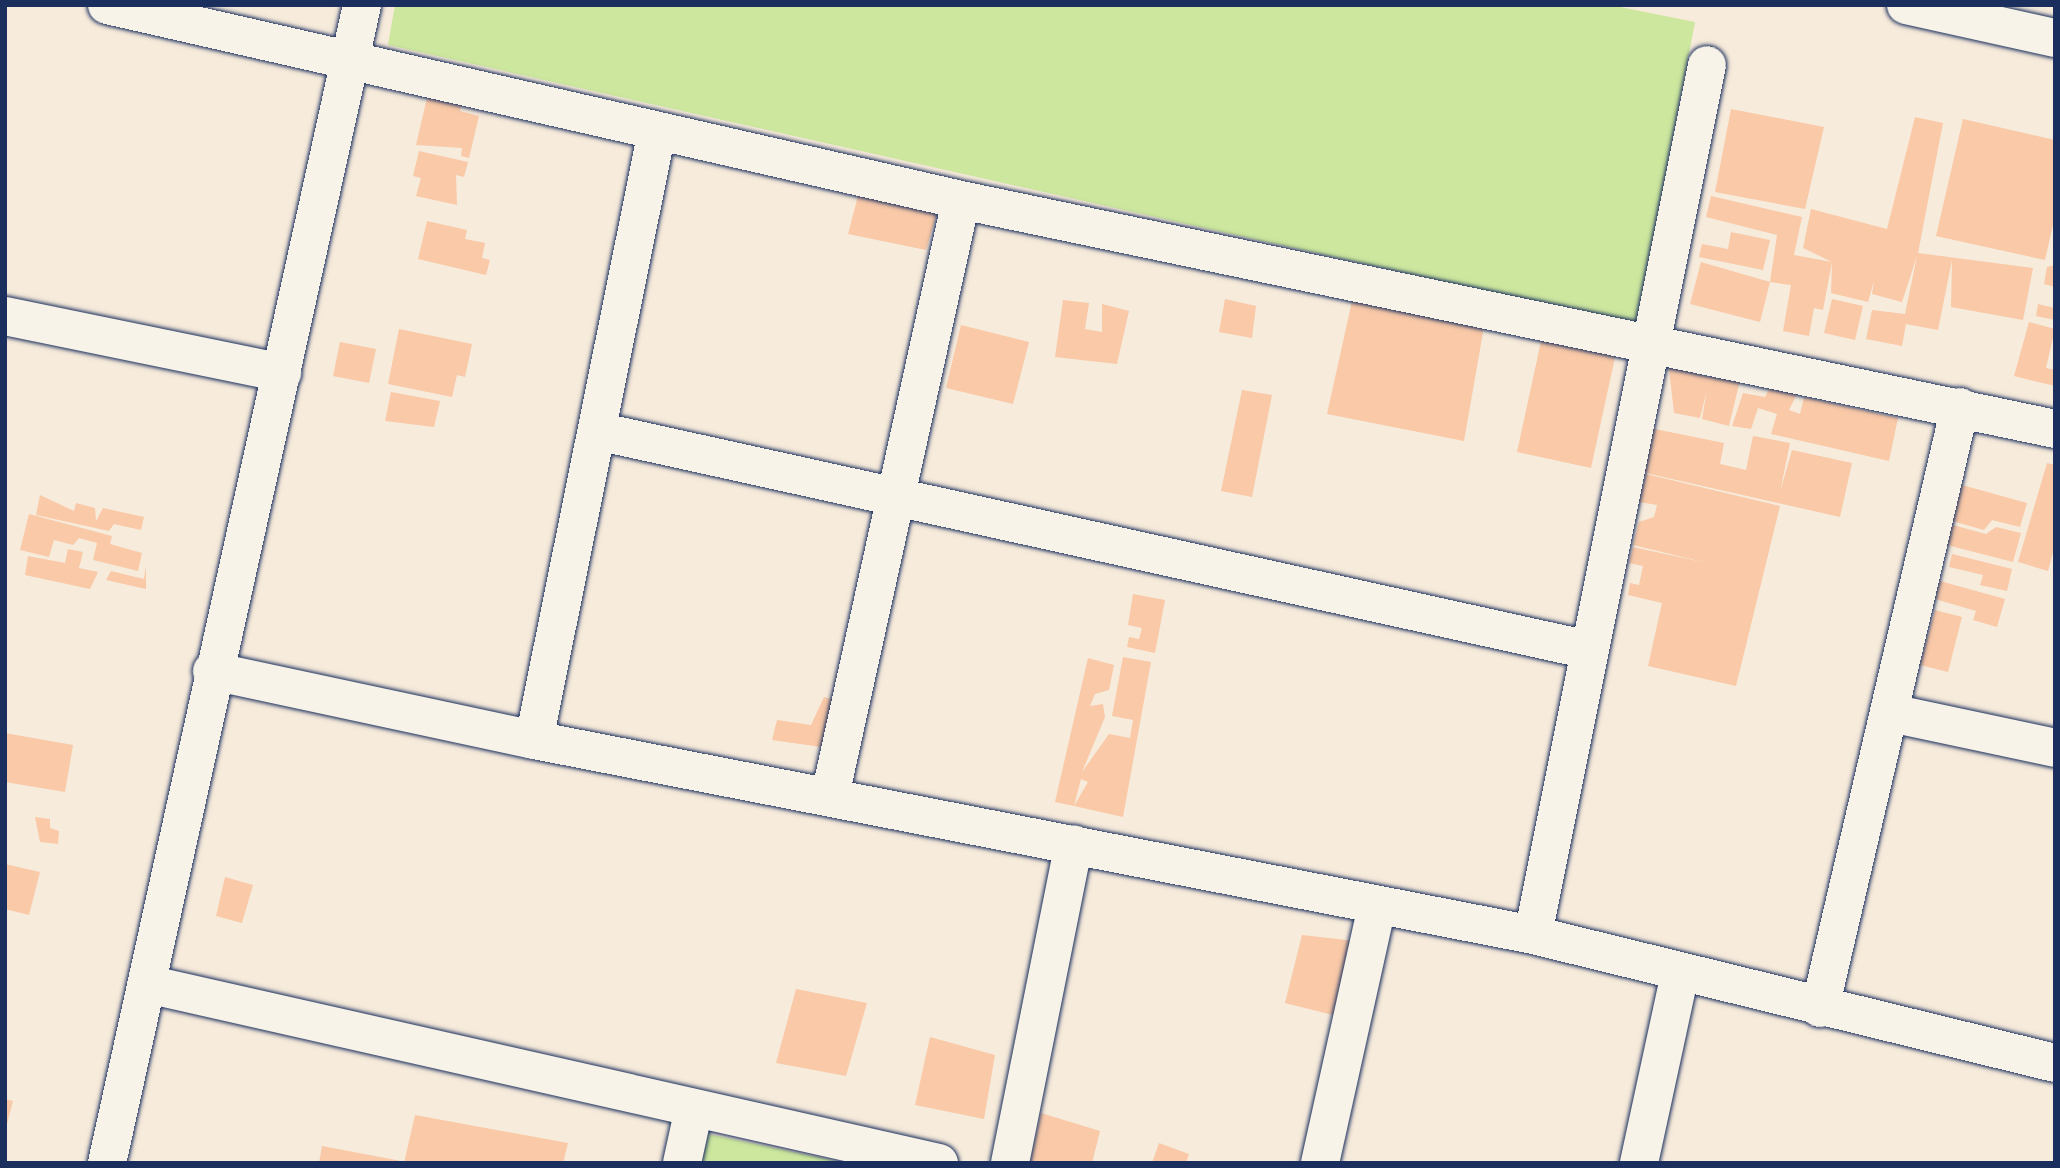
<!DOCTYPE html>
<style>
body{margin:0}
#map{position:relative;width:2060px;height:1168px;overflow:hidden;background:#f7ebdb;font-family:Itim,sans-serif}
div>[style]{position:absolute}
.green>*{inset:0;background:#cde79e}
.building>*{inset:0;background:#f9c9a8}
.roads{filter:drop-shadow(0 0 2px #1b2f5e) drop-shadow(0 0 2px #1b2f5e)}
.minor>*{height:38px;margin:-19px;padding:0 19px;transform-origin:19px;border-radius:19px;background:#f7f3e8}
span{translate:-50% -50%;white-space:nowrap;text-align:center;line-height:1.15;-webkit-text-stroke:5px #f7f3e8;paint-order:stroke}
.frame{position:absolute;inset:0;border:7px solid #1b2f5e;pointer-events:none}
</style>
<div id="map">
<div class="green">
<i style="clip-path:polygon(395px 5px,1610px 5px,1695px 22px,1637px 325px,388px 45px)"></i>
<i style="clip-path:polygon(708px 1134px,846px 1163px,702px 1163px)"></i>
</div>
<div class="building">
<i style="clip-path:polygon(430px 85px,465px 92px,460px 111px,479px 116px,469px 158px,461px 156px,462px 148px,416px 145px)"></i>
<i style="clip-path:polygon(1731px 109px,1824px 127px,1805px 209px,1715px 192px)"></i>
<i style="clip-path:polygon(1915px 117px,1943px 123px,1918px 253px,2033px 268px,2023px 320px,1951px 307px,1952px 260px,1938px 330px,1906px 324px,1902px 346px,1866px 339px,1872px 310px,1905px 314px,1917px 256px,1902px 302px,1872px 294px,1874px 281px,1868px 302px,1831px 293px,1832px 262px,1823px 310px,1814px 308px,1809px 336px,1783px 331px,1791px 285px,1770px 282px,1760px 322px,1690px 304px,1701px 262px,1770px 282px,1777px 235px,1706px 217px,1711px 196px,1802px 217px,1794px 255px,1832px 262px,1803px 248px,1811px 209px,1887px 229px)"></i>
<i style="clip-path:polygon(1963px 119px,2055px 140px,2055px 216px,2045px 260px,1936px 236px)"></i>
<i style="clip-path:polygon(419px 151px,468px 162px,464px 177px,456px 175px,457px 205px,416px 196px,421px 178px,413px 176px)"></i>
<i style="clip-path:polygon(863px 177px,940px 203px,926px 250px,848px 234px)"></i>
<i style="clip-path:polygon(427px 221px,467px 230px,465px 239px,485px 243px,482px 258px,490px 260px,486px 275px,418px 259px)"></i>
<i style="clip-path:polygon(1731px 232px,1770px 240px,1763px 270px,1699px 257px,1702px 244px,1728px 249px)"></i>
<i style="clip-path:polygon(2055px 265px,2055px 287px,2044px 284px,2047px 267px)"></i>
<i style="clip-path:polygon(1354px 292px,1485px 321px,1464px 441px,1327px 414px)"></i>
<i style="clip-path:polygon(1225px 299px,1256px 306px,1252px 338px,1219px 332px)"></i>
<i style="clip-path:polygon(1832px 299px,1863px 306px,1855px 340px,1824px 333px)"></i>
<i style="clip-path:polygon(1063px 300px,1089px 303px,1085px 329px,1102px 332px,1102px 304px,1129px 311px,1117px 364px,1055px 357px)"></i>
<i style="clip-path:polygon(2038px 304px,2055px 308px,2055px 320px,2036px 316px)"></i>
<i style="clip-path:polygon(2029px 322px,2055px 329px,2046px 368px,2055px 370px,2055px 386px,2014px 376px)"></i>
<i style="clip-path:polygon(961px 325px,1029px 342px,1013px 404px,946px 388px)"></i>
<i style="clip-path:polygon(399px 329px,472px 344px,465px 377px,457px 375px,452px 397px,388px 384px)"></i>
<i style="clip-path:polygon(1543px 332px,1617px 348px,1591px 468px,1517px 452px)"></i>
<i style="clip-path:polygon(340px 342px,376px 349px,369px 383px,333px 376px)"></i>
<i style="clip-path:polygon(1667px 351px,1694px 373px,1710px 377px,1743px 368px,1729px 426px,1702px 419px,1707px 390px,1700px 418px,1674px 413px)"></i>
<i style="clip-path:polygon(1777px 375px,1797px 394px,1789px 410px,1800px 414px,1804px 397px,1898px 418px,1889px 461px,1771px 434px,1777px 414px,1758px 408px,1751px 429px,1732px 426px,1743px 393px,1765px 397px)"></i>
<i style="clip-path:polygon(1242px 390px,1272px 395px,1252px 497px,1221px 491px)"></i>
<i style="clip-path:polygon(391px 392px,440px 401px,434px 427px,385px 421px)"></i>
<i style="clip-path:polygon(1650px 428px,1724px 443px,1720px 464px,1746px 470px,1753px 436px,1790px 443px,1780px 492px,1792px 450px,1852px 463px,1840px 517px,1641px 472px)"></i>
<i style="clip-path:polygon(2047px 463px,2055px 465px,2055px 545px,2048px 571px,2018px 562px)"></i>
<i style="clip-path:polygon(1646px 474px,1780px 506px,1736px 686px,1648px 666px,1662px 603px,1628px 595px,1630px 583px,1639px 585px,1643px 566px,1629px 563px,1633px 547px,1707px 563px,1633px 545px,1639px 522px,1654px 517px,1657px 505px,1639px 502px)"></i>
<i style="clip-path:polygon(1962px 485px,2027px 503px,2020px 527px,1992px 520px,1984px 530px,1952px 521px)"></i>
<i style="clip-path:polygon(40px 495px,74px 511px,76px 503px,95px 508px,96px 521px,103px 508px,144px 517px,141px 530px,114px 524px,109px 531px,36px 515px)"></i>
<i style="clip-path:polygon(29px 514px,112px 536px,110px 544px,142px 553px,138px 571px,93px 560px,97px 543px,79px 538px,73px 545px,54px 540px,49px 557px,20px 550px)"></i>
<i style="clip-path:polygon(1953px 525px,1986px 534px,1996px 527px,2021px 533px,2013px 562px,1947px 545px)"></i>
<i style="clip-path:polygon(68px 549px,83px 552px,79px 568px,98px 572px,90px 589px,25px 575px,28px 556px,65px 563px)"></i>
<i style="clip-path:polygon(1952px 554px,2012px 569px,2007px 591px,1980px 585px,1983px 575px,1949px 567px)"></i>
<i style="clip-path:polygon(146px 566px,146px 589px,106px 580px,111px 571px,144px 579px)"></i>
<i style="clip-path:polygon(1940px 581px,2005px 599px,1997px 627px,1973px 620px,1976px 611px,1935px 599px)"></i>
<i style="clip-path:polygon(1133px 594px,1165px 600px,1155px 653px,1127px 647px,1129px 637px,1139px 639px,1142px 628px,1128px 625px)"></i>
<i style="clip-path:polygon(1935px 610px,1962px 617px,1948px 672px,1920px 665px)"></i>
<i style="clip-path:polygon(1123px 657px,1151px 662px,1123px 817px,1074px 806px,1088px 782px,1081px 779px,1074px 806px,1055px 802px,1088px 658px,1114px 665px,1109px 690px,1095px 694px,1090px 706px,1103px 704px,1105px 717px,1082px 772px,1109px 734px,1130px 738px,1133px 720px,1112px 716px)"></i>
<i style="clip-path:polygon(824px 697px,839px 701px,828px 748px,772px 740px,777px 720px,811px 725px)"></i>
<i style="clip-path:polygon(5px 733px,73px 745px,65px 792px,5px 782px)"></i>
<i style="clip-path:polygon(35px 817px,50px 819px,50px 828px,59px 831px,58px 844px,40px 842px)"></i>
<i style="clip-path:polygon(5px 864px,40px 872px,29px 915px,5px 909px)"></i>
<i style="clip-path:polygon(225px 877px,253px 885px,242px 923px,216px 916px)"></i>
<i style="clip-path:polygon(1302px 935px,1355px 941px,1341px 1017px,1285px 1003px)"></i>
<i style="clip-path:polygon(796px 989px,867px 1003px,846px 1076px,776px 1063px)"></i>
<i style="clip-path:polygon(930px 1037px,995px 1055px,984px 1119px,915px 1105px)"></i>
<i style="clip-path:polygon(5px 1099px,13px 1101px,7px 1124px,5px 1123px)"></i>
<i style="clip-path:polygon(1041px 1113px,1100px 1131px,1092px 1163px,1030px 1163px)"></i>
<i style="clip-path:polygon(415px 1115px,568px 1143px,563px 1163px,404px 1163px)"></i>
<i style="clip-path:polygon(1159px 1143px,1189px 1154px,1186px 1163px,1152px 1163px)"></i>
<i style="clip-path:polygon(322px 1146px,401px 1161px,401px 1163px,319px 1163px)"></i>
</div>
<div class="roads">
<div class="minor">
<i style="left:107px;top:5px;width:876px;rotate:12.86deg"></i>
<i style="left:961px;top:200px;width:1118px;rotate:11.82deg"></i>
<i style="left:1906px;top:5px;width:153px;rotate:12.5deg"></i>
<i style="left:5px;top:316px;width:283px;rotate:11.6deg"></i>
<i style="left:597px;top:431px;width:1016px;rotate:12.45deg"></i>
<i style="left:212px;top:671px;width:329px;rotate:12.1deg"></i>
<i style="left:534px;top:740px;width:1018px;rotate:11.04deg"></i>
<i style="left:1533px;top:935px;width:537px;rotate:13.78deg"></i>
<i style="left:1891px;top:713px;width:168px;rotate:12deg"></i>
<i style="left:534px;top:740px;width:621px;rotate:-78.58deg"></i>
<i style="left:830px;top:796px;width:610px;rotate:-77.6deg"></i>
<i style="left:1533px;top:935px;width:887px;rotate:-78.69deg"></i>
<i style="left:147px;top:984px;width:812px;rotate:12.74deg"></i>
<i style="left:1820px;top:1008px;width:617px;rotate:-76.89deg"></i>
<i style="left:107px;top:1163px;width:1186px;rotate:-77.58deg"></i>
<i style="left:682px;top:1163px;width:56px;rotate:-77.7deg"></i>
<i style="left:1010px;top:1163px;width:325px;rotate:-78.7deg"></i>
<i style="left:1320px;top:1163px;width:263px;rotate:-77.5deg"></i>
<i style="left:1639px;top:1163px;width:193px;rotate:-77.8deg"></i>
</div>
</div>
<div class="frame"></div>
</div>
